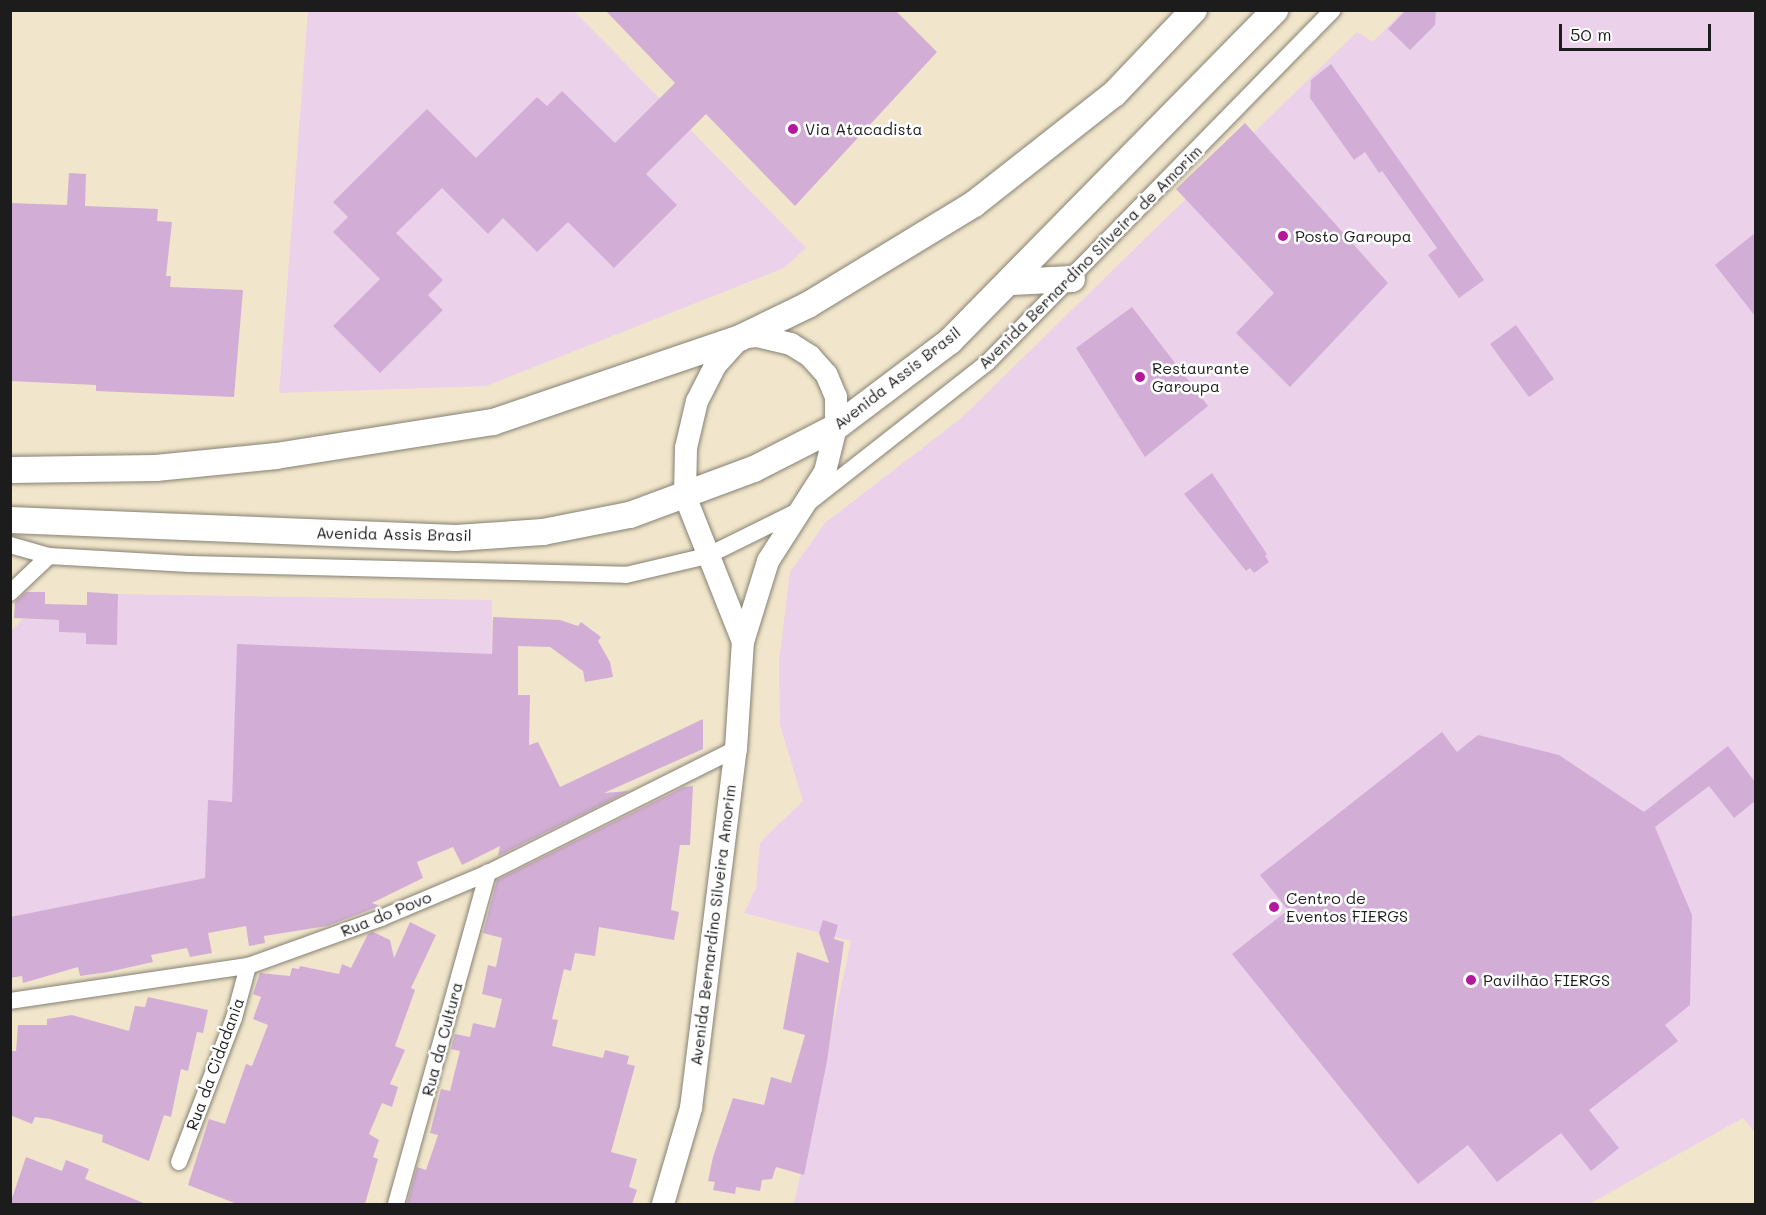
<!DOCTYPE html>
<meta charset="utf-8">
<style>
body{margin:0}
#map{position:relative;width:1766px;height:1215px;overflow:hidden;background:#f1e6cb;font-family:Mali,sans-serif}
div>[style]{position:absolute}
.built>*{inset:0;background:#ecd1eb}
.building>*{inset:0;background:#d2aed6}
.roads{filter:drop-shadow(0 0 2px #868174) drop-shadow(0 0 2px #868174)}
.street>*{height:16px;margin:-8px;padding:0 8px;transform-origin:8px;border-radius:8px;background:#fff}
.secondary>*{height:22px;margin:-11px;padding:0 11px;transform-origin:11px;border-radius:11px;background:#fff}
.primary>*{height:26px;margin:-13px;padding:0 13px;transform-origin:13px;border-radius:13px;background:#fff}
.dots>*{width:16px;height:16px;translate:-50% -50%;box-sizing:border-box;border:3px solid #fff;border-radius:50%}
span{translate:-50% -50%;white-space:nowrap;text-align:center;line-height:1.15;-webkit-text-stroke:5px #fff;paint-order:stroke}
.poi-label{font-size:16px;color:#1c1c1c}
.left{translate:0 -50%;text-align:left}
.street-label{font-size:16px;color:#1c1c1c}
.frame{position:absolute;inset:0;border:12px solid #1c1c1c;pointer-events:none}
.scale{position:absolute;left:1559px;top:24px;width:152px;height:27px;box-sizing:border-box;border:3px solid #1c1c1c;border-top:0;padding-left:8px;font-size:18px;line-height:21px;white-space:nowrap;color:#1c1c1c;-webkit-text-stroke:4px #fff;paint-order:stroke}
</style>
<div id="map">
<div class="built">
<i style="clip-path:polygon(308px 11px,574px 11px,806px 248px,784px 268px,486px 386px,279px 393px)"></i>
<i style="clip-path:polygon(1403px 11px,1751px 11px,1756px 17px,1755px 1132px,1743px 1118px,1589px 1204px,794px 1204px,851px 941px,744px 913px,756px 888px,760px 842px,803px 801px,780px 725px,779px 661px,790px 572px,825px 523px,960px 419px,1357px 32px,1373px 42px)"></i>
<i style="clip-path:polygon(118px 594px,492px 600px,490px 771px,295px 861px,11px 917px,10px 632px,23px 619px,59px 620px,59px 632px,86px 633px,86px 644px,117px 644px)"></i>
</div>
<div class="building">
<i style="clip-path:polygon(605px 10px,895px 10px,937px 52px,795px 206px,706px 114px,646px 174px,677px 205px,614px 268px,568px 222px,537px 252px,503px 218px,488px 234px,442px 188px,396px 233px,443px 280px,428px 295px,443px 310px,380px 373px,333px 326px,380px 279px,333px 232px,348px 217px,333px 202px,427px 109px,476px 158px,537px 97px,547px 106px,562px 91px,615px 143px,675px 83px)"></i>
<i style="clip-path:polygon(1406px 10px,1436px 10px,1435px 25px,1410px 50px,1388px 29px)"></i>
<i style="clip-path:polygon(1331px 64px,1484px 280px,1459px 298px,1428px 255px,1437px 248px,1382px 171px,1379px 173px,1365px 152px,1354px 160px,1310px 98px,1311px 80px)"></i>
<i style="clip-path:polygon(1245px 123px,1388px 283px,1290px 387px,1236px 333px,1274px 293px,1176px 189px)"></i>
<i style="clip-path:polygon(69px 173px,86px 174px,85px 206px,158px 209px,157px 221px,172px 222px,166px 276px,171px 276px,170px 287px,243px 290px,234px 397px,96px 391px,96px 385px,10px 381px,10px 203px,67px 205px)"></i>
<i style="clip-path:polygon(1755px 233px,1755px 316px,1715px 265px)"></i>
<i style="clip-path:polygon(1132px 307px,1208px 406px,1145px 457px,1076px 348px)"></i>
<i style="clip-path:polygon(1516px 325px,1554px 379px,1529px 397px,1490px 344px)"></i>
<i style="clip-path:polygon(1212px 473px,1267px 554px,1265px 556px,1269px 562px,1254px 573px,1250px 568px,1246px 571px,1184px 494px)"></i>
<i style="clip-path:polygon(26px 592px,45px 592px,45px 604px,87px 605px,87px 592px,118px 594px,117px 645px,86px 644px,86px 633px,59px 632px,59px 620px,14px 618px,15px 602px)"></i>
<i style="clip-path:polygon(493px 617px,560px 620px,578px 626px,581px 622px,601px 637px,598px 641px,610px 662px,613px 677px,585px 682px,583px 671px,550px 647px,518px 646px,518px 695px,530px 695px,529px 745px,538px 742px,560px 787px,703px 719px,703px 749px,604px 793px,629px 791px,498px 856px,500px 846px,462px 865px,453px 847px,417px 862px,423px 878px,372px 903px,380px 906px,327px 926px,264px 936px,265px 943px,249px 946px,246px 926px,208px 933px,212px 953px,190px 957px,187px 948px,151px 955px,153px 962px,108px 972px,80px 976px,78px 967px,23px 983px,22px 976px,10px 978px,10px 917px,205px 878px,208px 800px,232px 802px,237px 644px,492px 654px)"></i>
<i style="clip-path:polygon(1442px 732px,1457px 752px,1478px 735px,1559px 755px,1644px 812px,1728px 746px,1755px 782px,1755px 801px,1734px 818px,1709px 786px,1655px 827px,1692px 915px,1690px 1005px,1665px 1025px,1678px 1041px,1589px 1110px,1619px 1148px,1591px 1171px,1561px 1133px,1497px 1182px,1468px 1145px,1418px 1184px,1232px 954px,1288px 910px,1260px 875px)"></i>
<i style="clip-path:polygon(693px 786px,690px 845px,680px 845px,671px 910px,679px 912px,674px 940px,599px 927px,595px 956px,575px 953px,571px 971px,564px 969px,552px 1019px,558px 1020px,552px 1046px,603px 1058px,605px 1050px,629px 1056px,627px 1064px,635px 1066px,611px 1152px,637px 1159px,629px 1187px,637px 1190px,632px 1204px,407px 1204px,417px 1167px,426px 1170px,438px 1135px,430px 1133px,441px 1089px,450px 1091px,460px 1051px,451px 1049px,455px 1034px,470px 1037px,473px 1023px,495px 1028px,502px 999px,482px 994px,488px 965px,496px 967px,502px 938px,483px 933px,497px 880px,684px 787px)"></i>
<i style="clip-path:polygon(823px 920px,838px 925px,834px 939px,844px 942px,827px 1061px,804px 1175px,776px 1167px,772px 1179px,762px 1180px,760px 1191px,736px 1187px,735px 1194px,713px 1190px,715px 1182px,708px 1181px,713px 1157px,733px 1098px,764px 1105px,771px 1077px,791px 1083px,805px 1035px,783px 1029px,797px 952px,829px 963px,819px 933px)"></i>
<i style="clip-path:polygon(410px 922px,436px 935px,411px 988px,415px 990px,395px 1046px,405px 1050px,390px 1084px,398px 1087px,392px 1107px,382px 1103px,369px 1134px,379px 1140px,373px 1157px,378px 1159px,365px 1204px,237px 1204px,188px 1185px,209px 1119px,225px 1124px,246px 1064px,252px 1066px,268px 1025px,253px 1019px,261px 997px,253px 994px,260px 973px,290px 976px,292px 968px,299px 969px,300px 966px,339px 974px,342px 964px,351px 968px,368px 934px,373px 932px,390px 940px,394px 958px)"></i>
<i style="clip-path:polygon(148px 997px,208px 1010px,203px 1033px,197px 1032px,188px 1071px,181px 1069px,171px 1117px,164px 1115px,149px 1161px,102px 1142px,103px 1135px,50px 1119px,35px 1117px,32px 1124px,10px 1115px,10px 1051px,16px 1051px,18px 1025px,47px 1025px,47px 1019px,72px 1015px,129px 1031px,135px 1006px,145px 1007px)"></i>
<i style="clip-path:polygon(26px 1157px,62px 1171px,66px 1160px,89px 1169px,85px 1179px,146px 1204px,10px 1204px)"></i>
</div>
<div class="roads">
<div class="street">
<i style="left:10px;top:545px;width:41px;rotate:15.8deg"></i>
<i style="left:49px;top:556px;width:140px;rotate:3.3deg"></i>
<i style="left:189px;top:564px;width:437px;rotate:1.4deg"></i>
<i style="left:626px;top:575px;width:83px;rotate:-13.2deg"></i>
<i style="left:707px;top:556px;width:102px;rotate:-26.3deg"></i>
<i style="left:798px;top:511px;width:240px;rotate:-38.1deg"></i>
<i style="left:987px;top:363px;width:494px;rotate:-45.6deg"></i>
<i style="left:10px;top:593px;width:54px;rotate:-43.5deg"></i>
<i style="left:10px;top:1001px;width:241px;rotate:-8.4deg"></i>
<i style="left:248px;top:966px;width:141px;rotate:-19.8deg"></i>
<i style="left:381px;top:918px;width:116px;rotate:-22.8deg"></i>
<i style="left:488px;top:873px;width:277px;rotate:-26.6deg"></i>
<i style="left:179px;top:1162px;width:154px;rotate:-69.1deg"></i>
<i style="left:234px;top:1018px;width:54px;rotate:-74.9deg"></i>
<i style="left:396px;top:1204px;width:344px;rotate:-74.5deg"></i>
</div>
<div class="secondary">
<i style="left:663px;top:1204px;width:100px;rotate:-73.7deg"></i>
<i style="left:691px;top:1108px;width:362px;rotate:-82.9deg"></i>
<i style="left:736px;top:749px;width:107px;rotate:-86.3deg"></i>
<i style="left:743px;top:642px;width:85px;rotate:-72.8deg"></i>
<i style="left:768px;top:561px;width:106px;rotate:-57.4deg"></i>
<i style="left:825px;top:472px;width:46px;rotate:-76.3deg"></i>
<i style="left:836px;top:427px;width:30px;rotate:-90deg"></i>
<i style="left:836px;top:397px;width:25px;rotate:-113deg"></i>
<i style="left:826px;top:374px;width:24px;rotate:-132deg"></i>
<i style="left:810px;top:356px;width:22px;rotate:-148deg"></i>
<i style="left:791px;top:344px;width:36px;rotate:-167deg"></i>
<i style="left:756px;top:336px;width:16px;rotate:173deg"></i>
<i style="left:740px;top:338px;width:38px;rotate:132deg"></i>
<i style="left:715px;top:366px;width:39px;rotate:117deg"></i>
<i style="left:697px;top:401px;width:48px;rotate:103.2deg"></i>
<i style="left:686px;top:448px;width:48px;rotate:91.2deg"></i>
<i style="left:685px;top:496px;width:157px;rotate:68.3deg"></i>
</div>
<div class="primary">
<i style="left:1011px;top:282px;width:61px;rotate:-2.8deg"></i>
<i style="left:10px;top:470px;width:146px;rotate:-0.8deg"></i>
<i style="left:156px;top:468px;width:121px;rotate:-5.7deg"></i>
<i style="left:276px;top:456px;width:220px;rotate:-8.9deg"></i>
<i style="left:493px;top:422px;width:261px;rotate:-18.8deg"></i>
<i style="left:740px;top:338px;width:76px;rotate:-25.9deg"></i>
<i style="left:808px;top:305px;width:194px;rotate:-31.3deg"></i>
<i style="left:974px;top:204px;width:178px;rotate:-38.2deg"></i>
<i style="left:1114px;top:94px;width:116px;rotate:-46.4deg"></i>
<i style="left:10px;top:520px;width:446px;rotate:2.3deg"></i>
<i style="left:456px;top:538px;width:87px;rotate:-3.9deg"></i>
<i style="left:543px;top:532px;width:89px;rotate:-11.1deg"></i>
<i style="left:630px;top:515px;width:132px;rotate:-20.4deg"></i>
<i style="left:754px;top:469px;width:92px;rotate:-27.1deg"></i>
<i style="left:836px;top:427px;width:143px;rotate:-37deg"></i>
<i style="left:950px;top:341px;width:464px;rotate:-45.5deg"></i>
</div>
</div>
<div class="dots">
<i style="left:793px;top:129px;background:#b5179e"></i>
<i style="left:1283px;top:236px;background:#b5179e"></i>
<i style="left:1140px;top:377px;background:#b5179e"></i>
<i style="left:1274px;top:907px;background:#b5179e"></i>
<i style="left:1471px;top:980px;background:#b5179e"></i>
</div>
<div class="poi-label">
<span class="left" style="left:805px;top:129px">Via Atacadista</span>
<span class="left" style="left:1295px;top:236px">Posto Garoupa</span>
<span class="left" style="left:1152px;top:377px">Restaurante<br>Garoupa</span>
<span class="left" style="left:1286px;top:907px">Centro de<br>Eventos FIERGS</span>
<span class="left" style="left:1483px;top:980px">Pavilhão FIERGS</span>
</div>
<div class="street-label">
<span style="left:1090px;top:257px;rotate:-45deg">Avenida Bernardino Silveira de Amorim</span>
<span style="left:897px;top:378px;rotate:-38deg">Avenida Assis Brasil</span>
<span style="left:394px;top:534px;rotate:1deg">Avenida Assis Brasil</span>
<span style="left:386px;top:914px;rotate:-22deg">Rua do Povo</span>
<span style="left:713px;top:925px;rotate:-83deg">Avenida Bernardino Silveira Amorim</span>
<span style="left:442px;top:1039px;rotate:-75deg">Rua da Cultura</span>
<span style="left:215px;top:1064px;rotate:-70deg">Rua da Cidadania</span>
</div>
<div class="frame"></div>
<div class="scale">50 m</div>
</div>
